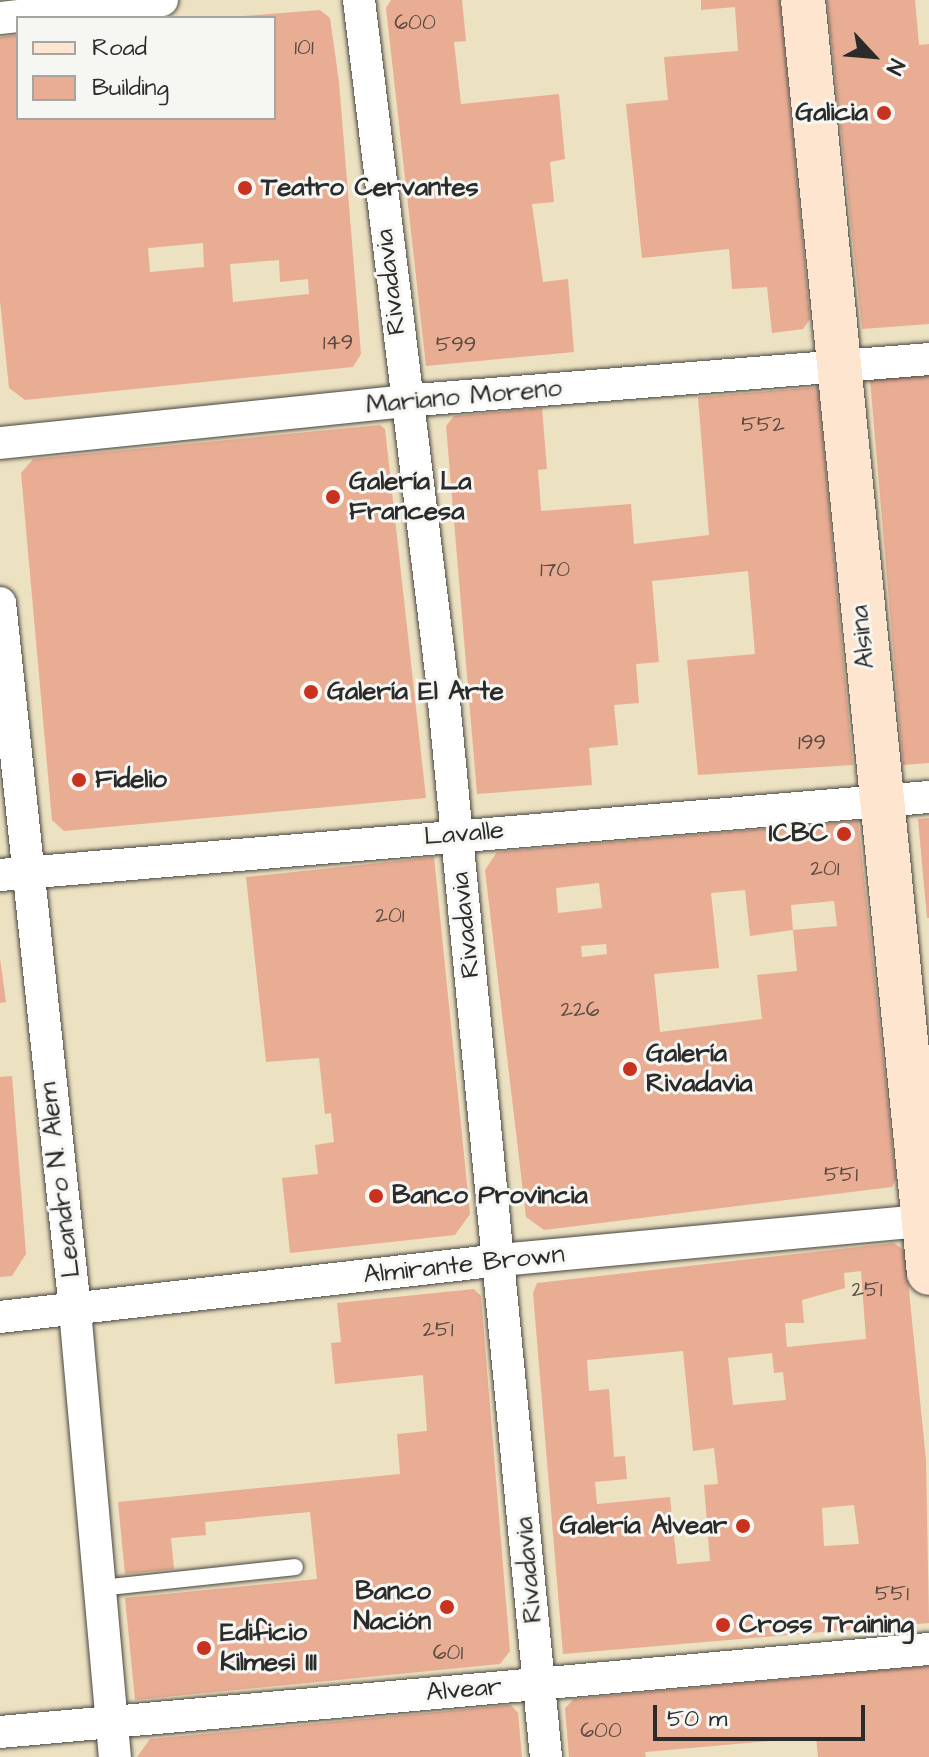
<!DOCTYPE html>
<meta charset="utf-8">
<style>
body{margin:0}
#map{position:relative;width:929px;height:1757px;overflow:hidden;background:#ece1c1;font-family:"Architects Daughter",sans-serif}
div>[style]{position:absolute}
.building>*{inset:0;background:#e9ad94}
.roads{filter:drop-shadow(0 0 2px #484642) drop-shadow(0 0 2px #484642)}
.lane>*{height:16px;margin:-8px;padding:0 8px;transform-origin:8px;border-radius:8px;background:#fff}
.street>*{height:32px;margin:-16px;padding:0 16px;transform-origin:16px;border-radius:16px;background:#fff}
.secondary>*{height:44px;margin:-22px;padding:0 22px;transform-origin:22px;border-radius:22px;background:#fde5d0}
.dots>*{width:22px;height:22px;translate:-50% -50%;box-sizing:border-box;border:4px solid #f6f6f2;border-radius:50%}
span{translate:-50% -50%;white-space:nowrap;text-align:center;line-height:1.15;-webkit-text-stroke:6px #f6f6f2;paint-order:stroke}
.number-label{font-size:22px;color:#5a4c45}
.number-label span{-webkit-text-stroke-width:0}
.poi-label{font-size:26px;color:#2b2b2b;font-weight:700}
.right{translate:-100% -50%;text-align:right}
.left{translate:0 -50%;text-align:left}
.street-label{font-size:26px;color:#2b2b2b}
.legend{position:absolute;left:16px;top:16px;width:260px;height:104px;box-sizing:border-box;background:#f6f6f2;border:2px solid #a5a5a2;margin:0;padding:10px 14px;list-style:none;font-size:24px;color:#2b2b2b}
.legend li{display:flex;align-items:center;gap:16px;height:40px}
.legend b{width:40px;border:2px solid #a5a5a2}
.north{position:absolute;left:833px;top:16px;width:80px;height:80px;-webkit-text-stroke:6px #f6f6f2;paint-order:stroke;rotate:116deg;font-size:22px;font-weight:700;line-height:32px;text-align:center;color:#2b2b2b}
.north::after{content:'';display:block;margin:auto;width:28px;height:36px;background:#2b2b2b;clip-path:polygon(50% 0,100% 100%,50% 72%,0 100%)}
.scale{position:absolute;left:653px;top:1705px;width:212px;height:36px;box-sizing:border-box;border:4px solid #2b2b2b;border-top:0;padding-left:10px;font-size:24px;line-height:28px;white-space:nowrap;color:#2b2b2b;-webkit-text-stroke:6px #f6f6f2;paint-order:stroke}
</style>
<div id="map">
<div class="building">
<i style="clip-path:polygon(391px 0,462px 0,466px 41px,454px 42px,461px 104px,559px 94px,565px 159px,550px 162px,554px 202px,532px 204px,543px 282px,568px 279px,574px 352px,426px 366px,386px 8px)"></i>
<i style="clip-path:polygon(701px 0,780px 0,810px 319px,803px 329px,772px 333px,767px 287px,732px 289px,729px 249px,642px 258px,626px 104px,668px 100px,664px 57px,738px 51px,735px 7px,701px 10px)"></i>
<i style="clip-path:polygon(827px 0,915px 0,919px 45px,929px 44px,929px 324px,862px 329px)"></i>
<i style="clip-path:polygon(evenodd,320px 10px,330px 18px,339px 82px,361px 354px,353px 367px,25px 400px,9px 388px,0 301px,0 37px,18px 35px,18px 118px,274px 118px,274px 18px,244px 16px,320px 10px,203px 243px,204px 267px,150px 272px,148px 248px,203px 243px,320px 10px,279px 260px,280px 282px,308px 279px,309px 294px,233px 302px,230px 264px,279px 260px)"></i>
<i style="clip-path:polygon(929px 373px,929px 763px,903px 765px,870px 379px)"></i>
<i style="clip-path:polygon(818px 387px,853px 765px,698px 775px,687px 660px,755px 654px,748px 571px,652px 581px,659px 662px,636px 664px,639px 703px,614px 705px,618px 745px,589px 748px,592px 785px,477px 794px,446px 426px,454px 416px,542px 408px,547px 469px,538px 470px,541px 511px,631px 504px,634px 544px,709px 535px,698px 397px)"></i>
<i style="clip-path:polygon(380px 425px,385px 429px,426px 798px,64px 831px,52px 820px,21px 473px,33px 459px)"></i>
<i style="clip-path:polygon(929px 818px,929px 918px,927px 918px,918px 819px)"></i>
<i style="clip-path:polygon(evenodd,858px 821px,896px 1179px,892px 1187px,544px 1230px,526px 1217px,485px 870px,497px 852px,858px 821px,599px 883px,602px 908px,558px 913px,556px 888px,599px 883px,858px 821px,745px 890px,750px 936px,793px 930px,791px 905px,834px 901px,837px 926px,793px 930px,797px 971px,757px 975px,762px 1019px,660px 1032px,654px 974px,719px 968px,711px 893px,745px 890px,858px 821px,606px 944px,607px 954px,582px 957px,581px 946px,606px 944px)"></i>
<i style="clip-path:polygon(434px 857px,470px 1214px,455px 1235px,290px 1253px,282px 1178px,318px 1174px,315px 1145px,334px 1142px,331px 1113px,325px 1114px,319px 1058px,266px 1062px,246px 877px)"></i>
<i style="clip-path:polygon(0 958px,6px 1002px,0 1003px)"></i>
<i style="clip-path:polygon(12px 1076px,26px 1254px,12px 1276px,0 1277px,0 1077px)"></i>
<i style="clip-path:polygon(evenodd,894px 1243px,905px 1251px,926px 1460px,929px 1623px,563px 1654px,533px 1293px,537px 1283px,894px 1243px,861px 1271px,866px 1339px,787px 1347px,785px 1323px,804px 1323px,802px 1300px,845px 1288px,844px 1273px,861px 1271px,894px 1243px,683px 1351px,693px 1451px,714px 1448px,718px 1484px,704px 1485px,710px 1561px,677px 1564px,670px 1497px,597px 1504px,595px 1482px,627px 1479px,625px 1456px,614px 1457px,609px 1389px,589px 1391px,587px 1360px,683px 1351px,894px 1243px,772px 1353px,774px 1373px,783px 1372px,786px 1400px,733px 1405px,728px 1358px,772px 1353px,894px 1243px,854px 1505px,859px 1544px,824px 1546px,822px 1508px,854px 1505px)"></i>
<i style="clip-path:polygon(474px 1289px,481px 1296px,510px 1651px,500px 1664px,135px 1700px,125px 1598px,317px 1579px,310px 1512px,205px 1522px,206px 1535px,171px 1538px,174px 1569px,125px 1574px,118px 1502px,400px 1474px,397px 1434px,427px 1431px,423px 1375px,335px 1384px,331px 1343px,341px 1342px,337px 1303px)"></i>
<i style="clip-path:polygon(929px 1666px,929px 1757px,818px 1757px,816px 1737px,645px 1752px,646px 1757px,569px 1757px,565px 1708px,574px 1699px)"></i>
<i style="clip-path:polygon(511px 1705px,518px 1713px,522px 1757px,137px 1757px,150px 1739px)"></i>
</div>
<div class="roads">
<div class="lane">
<i style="left:100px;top:1588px;width:196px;rotate:-6.1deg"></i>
</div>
<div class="street">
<i style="left:359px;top:0;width:686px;rotate:83.05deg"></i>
<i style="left:442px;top:681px;width:1081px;rotate:84.48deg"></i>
<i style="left:0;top:18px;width:163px;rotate:-6.3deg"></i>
<i style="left:0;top:443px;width:406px;rotate:-5.9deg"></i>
<i style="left:404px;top:401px;width:527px;rotate:-4.57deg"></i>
<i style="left:0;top:603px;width:711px;rotate:83.94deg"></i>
<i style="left:75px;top:1310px;width:449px;rotate:84.9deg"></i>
<i style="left:0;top:875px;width:932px;rotate:-4.8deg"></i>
<i style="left:0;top:1317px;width:503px;rotate:-6.5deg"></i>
<i style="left:500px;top:1260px;width:431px;rotate:-5.3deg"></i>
<i style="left:0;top:1732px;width:933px;rotate:-5.11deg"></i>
</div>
<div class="secondary">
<i style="left:803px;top:0;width:1279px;rotate:84.35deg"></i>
</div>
</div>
<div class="dots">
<i style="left:884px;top:113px;background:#c8321e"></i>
<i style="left:245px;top:188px;background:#c8321e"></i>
<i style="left:333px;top:497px;background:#c8321e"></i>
<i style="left:311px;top:692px;background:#c8321e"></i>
<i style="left:79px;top:780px;background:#c8321e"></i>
<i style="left:844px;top:834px;background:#c8321e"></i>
<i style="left:630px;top:1069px;background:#c8321e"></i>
<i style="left:376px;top:1196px;background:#c8321e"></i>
<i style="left:743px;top:1526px;background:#c8321e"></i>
<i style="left:447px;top:1607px;background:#c8321e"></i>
<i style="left:723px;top:1625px;background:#c8321e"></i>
<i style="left:204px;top:1648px;background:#c8321e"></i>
</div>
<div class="number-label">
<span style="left:415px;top:23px">600</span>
<span style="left:304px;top:48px">101</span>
<span style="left:338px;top:343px">149</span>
<span style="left:456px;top:345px">599</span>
<span style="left:763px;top:425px">552</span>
<span style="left:555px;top:570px">170</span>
<span style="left:812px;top:743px">199</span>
<span style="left:825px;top:869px">201</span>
<span style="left:390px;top:916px">201</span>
<span style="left:580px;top:1010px">226</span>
<span style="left:841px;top:1175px">551</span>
<span style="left:867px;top:1290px">251</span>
<span style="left:438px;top:1330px">251</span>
<span style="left:892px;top:1594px">551</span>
<span style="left:448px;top:1653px">601</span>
<span style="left:601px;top:1731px">600</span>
</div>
<div class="poi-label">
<span class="right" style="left:868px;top:113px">Galicia</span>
<span class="left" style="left:261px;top:188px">Teatro Cervantes</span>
<span class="left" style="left:349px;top:497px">Galería La<br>Francesa</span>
<span class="left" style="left:327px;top:692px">Galería El Arte</span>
<span class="left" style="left:95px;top:780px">Fidelio</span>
<span class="right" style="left:828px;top:834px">ICBC</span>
<span class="left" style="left:646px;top:1069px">Galería<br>Rivadavia</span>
<span class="left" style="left:392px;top:1196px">Banco Provincia</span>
<span class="right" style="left:727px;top:1526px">Galería Alvear</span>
<span class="right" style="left:431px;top:1607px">Banco<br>Nación</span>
<span class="left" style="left:739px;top:1625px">Cross Training</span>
<span class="left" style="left:220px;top:1648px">Edificio<br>Kilmesi III</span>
</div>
<div class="street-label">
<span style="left:391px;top:282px;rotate:-97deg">Rivadavia</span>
<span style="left:464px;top:397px;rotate:-5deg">Mariano Moreno</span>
<span style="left:863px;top:637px;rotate:-96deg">Alsina</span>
<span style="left:464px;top:834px;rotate:-5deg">Lavalle</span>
<span style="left:466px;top:925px;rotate:-96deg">Rivadavia</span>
<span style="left:60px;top:1180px;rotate:-97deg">Leandro N. Alem</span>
<span style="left:464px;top:1265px;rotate:-6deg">Almirante Brown</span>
<span style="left:529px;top:1570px;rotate:-95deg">Rivadavia</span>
<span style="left:464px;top:1690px;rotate:-5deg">Alvear</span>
</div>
<ul class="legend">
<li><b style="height:10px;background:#fde5d0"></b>Road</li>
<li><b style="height:22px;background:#e9ad94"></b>Building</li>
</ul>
<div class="north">N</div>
<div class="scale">50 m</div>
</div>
